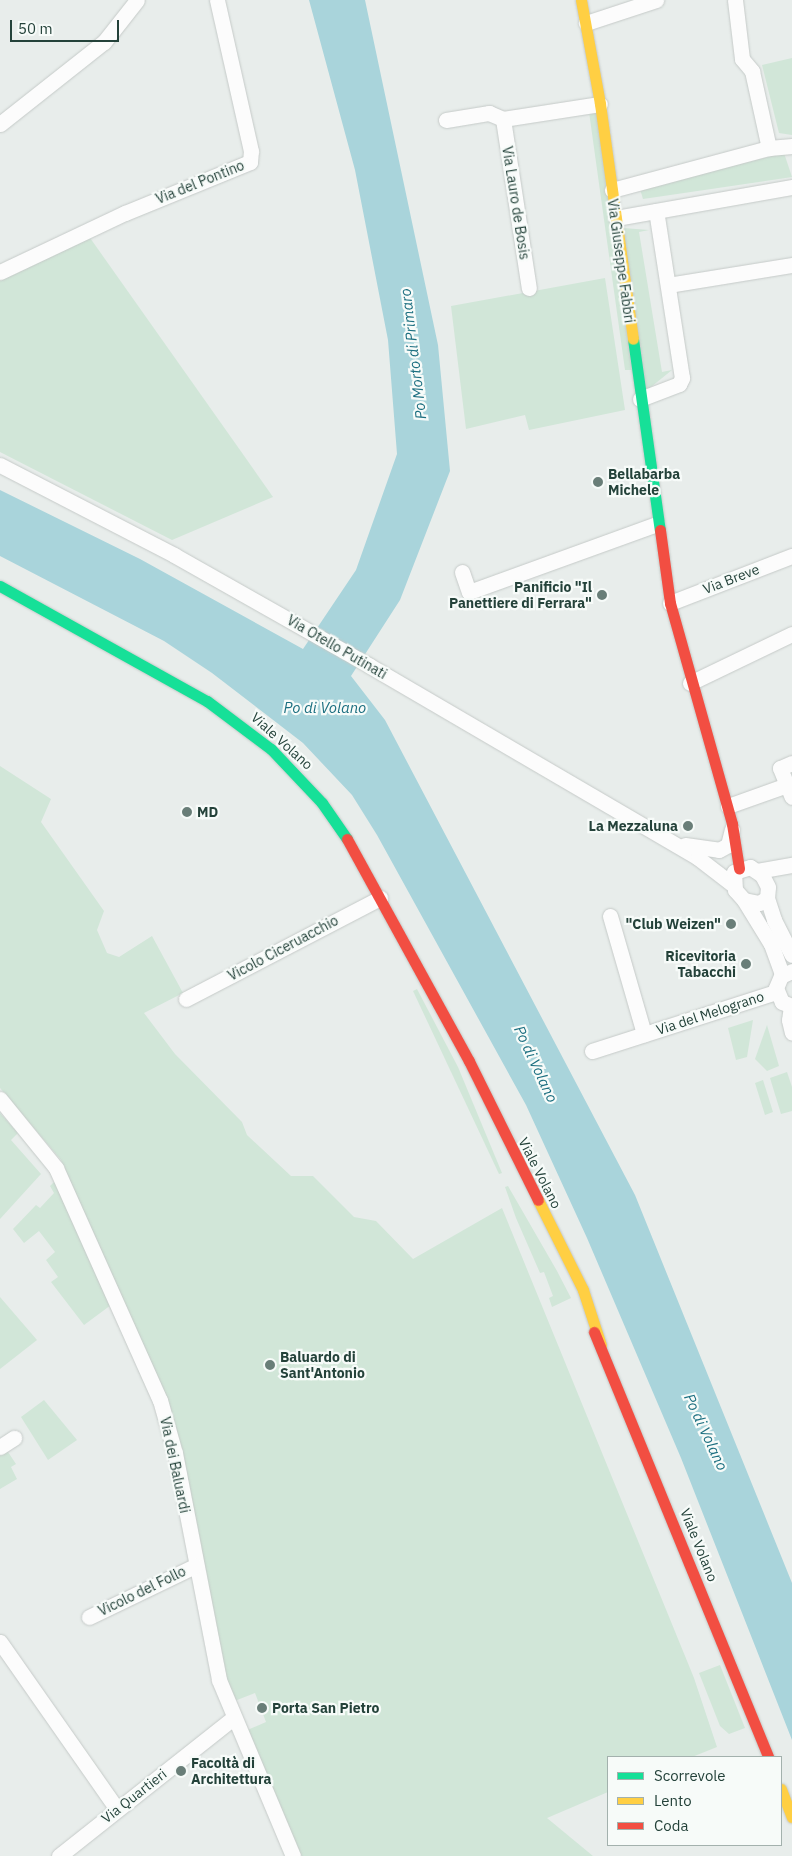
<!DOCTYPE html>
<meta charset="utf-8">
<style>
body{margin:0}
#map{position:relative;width:792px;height:1856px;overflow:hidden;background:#e8edeb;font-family:"IBM Plex Sans",sans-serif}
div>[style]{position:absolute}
.green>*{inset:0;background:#d1e6d8}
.water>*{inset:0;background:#a9d4db}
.roads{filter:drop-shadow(0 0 1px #c5cac8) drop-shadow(0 0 1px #c5cac8)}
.street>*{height:15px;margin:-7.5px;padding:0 7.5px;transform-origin:7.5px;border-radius:7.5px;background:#fcfcfc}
.fast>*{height:11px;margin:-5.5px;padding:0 5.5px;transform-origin:5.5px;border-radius:5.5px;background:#16e098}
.slow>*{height:11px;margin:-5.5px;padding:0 5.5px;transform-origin:5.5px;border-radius:5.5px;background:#ffcf43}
.jam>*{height:11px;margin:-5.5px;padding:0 5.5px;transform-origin:5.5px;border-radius:5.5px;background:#f24e42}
.dots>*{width:14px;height:14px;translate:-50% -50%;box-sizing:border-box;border:2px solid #f7fbf9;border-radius:50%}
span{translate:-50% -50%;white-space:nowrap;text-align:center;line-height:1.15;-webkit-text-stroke:4.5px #f7fbf9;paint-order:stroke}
.street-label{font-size:14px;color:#24423a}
.poi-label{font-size:14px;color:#24423a;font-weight:700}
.left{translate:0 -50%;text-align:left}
.right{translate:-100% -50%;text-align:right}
.water-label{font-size:15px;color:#1c6f80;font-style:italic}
.legend{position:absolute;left:607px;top:1756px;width:175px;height:90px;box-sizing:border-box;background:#f7fbf9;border:1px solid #a3b1ad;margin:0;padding:6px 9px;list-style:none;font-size:15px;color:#24423a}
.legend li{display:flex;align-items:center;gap:10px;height:25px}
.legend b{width:25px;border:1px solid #a3b1ad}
.scale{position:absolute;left:10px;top:20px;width:109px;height:22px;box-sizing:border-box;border:2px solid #24423a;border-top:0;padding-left:6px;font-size:15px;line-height:18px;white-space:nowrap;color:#24423a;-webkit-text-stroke:4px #f7fbf9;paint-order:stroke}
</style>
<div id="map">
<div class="green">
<i style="clip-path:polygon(792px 58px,792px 135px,779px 133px,762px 65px)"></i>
<i style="clip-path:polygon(597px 111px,632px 370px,625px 370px,589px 112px)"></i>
<i style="clip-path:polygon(784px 153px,792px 177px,643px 199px,640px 189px)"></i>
<i style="clip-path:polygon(623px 228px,649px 230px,639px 232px,662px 372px,672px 370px,646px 391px)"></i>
<i style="clip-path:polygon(88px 235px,240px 450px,273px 497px,172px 540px,0 452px,0 279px)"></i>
<i style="clip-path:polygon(605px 278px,625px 410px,529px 430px,525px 415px,466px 429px,451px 306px)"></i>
<i style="clip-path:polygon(0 766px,51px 799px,41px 822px,104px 911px,97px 930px,107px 953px,119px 957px,152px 936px,183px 993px,144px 1013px,175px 1054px,242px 1122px,247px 1135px,291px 1176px,313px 1176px,354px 1217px,376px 1221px,413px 1259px,502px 1208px,694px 1678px,717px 1747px,692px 1757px,608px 1757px,608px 1792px,547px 1818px,593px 1856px,296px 1856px,243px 1732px,266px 1722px,255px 1693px,232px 1702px,152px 1365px,61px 1160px,0 1088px)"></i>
<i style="clip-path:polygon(417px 989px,458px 1067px,502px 1173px,499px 1174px,413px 991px)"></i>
<i style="clip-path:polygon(753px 1020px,747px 1057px,736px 1060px,728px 1028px)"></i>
<i style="clip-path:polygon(767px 1025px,779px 1066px,767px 1071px,755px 1059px)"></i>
<i style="clip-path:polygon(787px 1072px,792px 1087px,792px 1111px,781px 1114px,770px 1078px)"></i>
<i style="clip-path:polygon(763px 1080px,773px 1112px,765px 1115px,755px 1083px)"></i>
<i style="clip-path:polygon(0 1113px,18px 1133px,11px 1140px,41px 1174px,0 1219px)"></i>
<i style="clip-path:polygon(55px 1181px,111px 1305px,84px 1325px,51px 1282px,58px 1277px,46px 1260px,55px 1252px,39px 1231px,24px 1243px,13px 1229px,36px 1205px,40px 1208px,54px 1193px,50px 1186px)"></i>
<i style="clip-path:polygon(508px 1186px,557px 1271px,571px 1298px,552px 1307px,549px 1298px,553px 1296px,544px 1272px,540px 1273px,516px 1218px,505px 1187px)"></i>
<i style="clip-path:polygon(0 1297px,37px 1340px,0 1369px)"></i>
<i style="clip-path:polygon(44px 1400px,77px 1440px,48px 1460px,21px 1417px)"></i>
<i style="clip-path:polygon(6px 1449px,16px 1464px,11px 1467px,17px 1479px,0 1489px,0 1453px)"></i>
<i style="clip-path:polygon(720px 1665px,745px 1728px,729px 1734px,720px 1726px,699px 1673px)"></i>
</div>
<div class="water">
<i style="clip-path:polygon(309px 0,365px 0,438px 345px,450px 471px,400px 600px,351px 676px,385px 720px,635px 1195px,792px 1583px,792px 1740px,681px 1458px,587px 1238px,526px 1105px,377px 835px,352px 795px,303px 743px,212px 673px,164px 641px,0 556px,0 490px,140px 559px,303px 649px,356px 570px,397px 454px,388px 340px,355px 170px)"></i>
</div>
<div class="roads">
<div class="street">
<i style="left:735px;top:0;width:59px;rotate:83.2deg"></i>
<i style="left:742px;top:59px;width:16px;rotate:50deg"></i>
<i style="left:752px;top:71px;width:79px;rotate:77.6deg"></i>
<i style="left:586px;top:23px;width:74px;rotate:-18.2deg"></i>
<i style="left:503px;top:119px;width:171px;rotate:81.3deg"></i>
<i style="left:446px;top:120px;width:44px;rotate:-9.2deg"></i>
<i style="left:489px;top:113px;width:15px;rotate:23deg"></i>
<i style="left:503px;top:119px;width:98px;rotate:-8.8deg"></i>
<i style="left:0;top:124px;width:132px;rotate:-38.3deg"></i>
<i style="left:104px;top:42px;width:53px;rotate:-51.8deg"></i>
<i style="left:612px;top:190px;width:163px;rotate:-15deg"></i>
<i style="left:769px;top:148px;width:23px;rotate:-5deg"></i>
<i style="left:616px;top:218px;width:179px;rotate:-10deg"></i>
<i style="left:0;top:272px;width:138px;rotate:-25.3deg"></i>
<i style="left:125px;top:213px;width:135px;rotate:-22.2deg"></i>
<i style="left:250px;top:162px;width:11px;rotate:-85deg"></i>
<i style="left:251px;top:151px;width:155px;rotate:-102.7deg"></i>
<i style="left:668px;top:285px;width:126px;rotate:-9.2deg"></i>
<i style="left:640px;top:399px;width:42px;rotate:-21deg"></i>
<i style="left:679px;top:384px;width:7px;rotate:-63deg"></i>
<i style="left:682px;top:378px;width:169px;rotate:-98.8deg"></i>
<i style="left:0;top:465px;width:196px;rotate:27.3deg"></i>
<i style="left:174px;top:555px;width:225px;rotate:29.5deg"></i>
<i style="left:370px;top:666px;width:380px;rotate:30.3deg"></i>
<i style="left:698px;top:858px;width:44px;rotate:37.6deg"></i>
<i style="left:462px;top:572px;width:21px;rotate:71deg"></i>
<i style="left:469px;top:592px;width:200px;rotate:-19.9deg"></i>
<i style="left:670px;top:603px;width:131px;rotate:-21.1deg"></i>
<i style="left:690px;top:683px;width:113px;rotate:-25.7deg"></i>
<i style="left:792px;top:763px;width:13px;rotate:157deg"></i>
<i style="left:780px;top:768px;width:31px;rotate:68deg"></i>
<i style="left:728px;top:806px;width:63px;rotate:-19.6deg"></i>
<i style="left:685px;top:845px;width:34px;rotate:8deg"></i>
<i style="left:719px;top:850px;width:10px;rotate:-29deg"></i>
<i style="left:728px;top:845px;width:16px;rotate:-76deg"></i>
<i style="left:757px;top:871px;width:36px;rotate:-10deg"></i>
<i style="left:767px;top:898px;width:9px;rotate:148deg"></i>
<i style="left:759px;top:903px;width:15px;rotate:-169deg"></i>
<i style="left:744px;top:900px;width:13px;rotate:-132deg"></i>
<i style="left:735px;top:890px;width:18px;rotate:-93deg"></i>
<i style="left:734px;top:872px;width:17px;rotate:-17deg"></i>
<i style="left:750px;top:867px;width:14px;rotate:34deg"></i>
<i style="left:762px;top:875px;width:13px;rotate:63deg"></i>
<i style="left:768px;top:887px;width:11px;rotate:95deg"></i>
<i style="left:767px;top:898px;width:23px;rotate:72deg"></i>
<i style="left:774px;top:920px;width:39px;rotate:63deg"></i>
<i style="left:744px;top:900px;width:52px;rotate:58.5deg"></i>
<i style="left:771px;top:944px;width:33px;rotate:70deg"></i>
<i style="left:610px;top:916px;width:123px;rotate:73.9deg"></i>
<i style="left:792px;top:971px;width:12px;rotate:156deg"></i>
<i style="left:781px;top:976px;width:13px;rotate:113deg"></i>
<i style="left:776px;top:988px;width:15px;rotate:67deg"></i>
<i style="left:782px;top:1002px;width:11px;rotate:22deg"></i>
<i style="left:186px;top:999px;width:219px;rotate:-27.5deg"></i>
<i style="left:791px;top:1006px;width:14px;rotate:98deg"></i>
<i style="left:789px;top:1020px;width:13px;rotate:77deg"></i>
<i style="left:592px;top:1051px;width:193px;rotate:-17.8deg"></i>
<i style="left:0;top:1099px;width:89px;rotate:50.9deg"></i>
<i style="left:56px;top:1168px;width:254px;rotate:65.9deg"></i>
<i style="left:160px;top:1400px;width:55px;rotate:74.2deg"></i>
<i style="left:175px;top:1453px;width:231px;rotate:79deg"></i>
<i style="left:219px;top:1680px;width:191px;rotate:67.2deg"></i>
<i style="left:0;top:1447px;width:17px;rotate:-33deg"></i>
<i style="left:89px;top:1617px;width:118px;rotate:-25.7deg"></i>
<i style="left:0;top:1642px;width:204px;rotate:55deg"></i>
<i style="left:59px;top:1856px;width:222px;rotate:-38.4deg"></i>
</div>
<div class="fast">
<i style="left:633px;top:339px;width:193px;rotate:82deg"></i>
<i style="left:0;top:586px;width:237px;rotate:29.1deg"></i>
<i style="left:207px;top:701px;width:80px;rotate:36.9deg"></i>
<i style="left:271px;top:749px;width:74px;rotate:46.6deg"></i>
<i style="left:322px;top:803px;width:44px;rotate:55.2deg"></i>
</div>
<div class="slow">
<i style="left:581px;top:0;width:106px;rotate:79.6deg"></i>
<i style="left:600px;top:104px;width:237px;rotate:82deg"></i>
<i style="left:538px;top:1200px;width:101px;rotate:63.4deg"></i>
<i style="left:583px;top:1290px;width:58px;rotate:71.9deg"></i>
<i style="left:781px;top:1789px;width:30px;rotate:69deg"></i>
</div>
<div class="jam">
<i style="left:660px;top:530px;width:74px;rotate:82.2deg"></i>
<i style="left:670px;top:603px;width:230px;rotate:74.3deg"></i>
<i style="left:732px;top:824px;width:45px;rotate:81deg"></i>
<i style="left:347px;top:839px;width:253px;rotate:61.2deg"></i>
<i style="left:469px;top:1061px;width:155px;rotate:63.6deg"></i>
<i style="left:594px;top:1332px;width:459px;rotate:67.7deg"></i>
</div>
</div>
<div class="dots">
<i style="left:598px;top:482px;background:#697e78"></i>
<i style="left:602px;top:595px;background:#697e78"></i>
<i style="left:187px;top:812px;background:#697e78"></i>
<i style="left:688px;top:826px;background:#697e78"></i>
<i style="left:731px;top:924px;background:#697e78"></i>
<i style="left:746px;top:964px;background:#697e78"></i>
<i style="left:270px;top:1365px;background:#697e78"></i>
<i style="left:262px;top:1708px;background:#697e78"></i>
<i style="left:181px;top:1771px;background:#697e78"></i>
</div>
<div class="street-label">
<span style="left:200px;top:182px;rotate:-22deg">Via del Pontino</span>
<span style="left:516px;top:203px;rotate:81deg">Via Lauro de Bosis</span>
<span style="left:621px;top:261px;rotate:82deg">Via Giuseppe Fabbri</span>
<span style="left:731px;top:579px;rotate:-21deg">Via Breve</span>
<span style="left:337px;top:647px;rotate:30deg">Via Otello Putinati</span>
<span style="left:282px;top:741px;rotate:42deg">Viale Volano</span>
<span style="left:283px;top:948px;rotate:-28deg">Vicolo Ciceruacchio</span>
<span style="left:710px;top:1013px;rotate:-18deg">Via del Melograno</span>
<span style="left:540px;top:1173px;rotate:63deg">Viale Volano</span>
<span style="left:175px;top:1465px;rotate:78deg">Via dei Baluardi</span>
<span style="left:699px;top:1545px;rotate:68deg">Viale Volano</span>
<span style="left:142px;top:1591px;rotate:-26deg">Vicolo del Follo</span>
<span style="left:134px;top:1796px;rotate:-38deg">Via Quartieri</span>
</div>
<div class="poi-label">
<span class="left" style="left:608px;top:482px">Bellabarba<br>Michele</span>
<span class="right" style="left:592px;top:595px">Panificio "Il<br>Panettiere di Ferrara"</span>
<span class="left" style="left:197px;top:812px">MD</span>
<span class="right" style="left:678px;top:826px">La Mezzaluna</span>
<span class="right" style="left:721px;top:924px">"Club Weizen"</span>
<span class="right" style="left:736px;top:964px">Ricevitoria<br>Tabacchi</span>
<span class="left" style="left:280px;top:1365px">Baluardo di<br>Sant'Antonio</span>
<span class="left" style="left:272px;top:1708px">Porta San Pietro</span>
<span class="left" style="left:191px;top:1771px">Facoltà di<br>Architettura</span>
</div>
<div class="water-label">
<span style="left:413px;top:354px;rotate:-97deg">Po Morto di Primaro</span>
<span style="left:325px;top:708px">Po di Volano</span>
<span style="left:536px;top:1064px;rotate:65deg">Po di Volano</span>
<span style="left:706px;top:1432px;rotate:65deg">Po di Volano</span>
</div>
<ul class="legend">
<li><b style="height:6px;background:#16e098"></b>Scorrevole</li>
<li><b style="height:6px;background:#ffcf43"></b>Lento</li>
<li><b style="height:6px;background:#f24e42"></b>Coda</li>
</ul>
<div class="scale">50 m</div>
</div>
